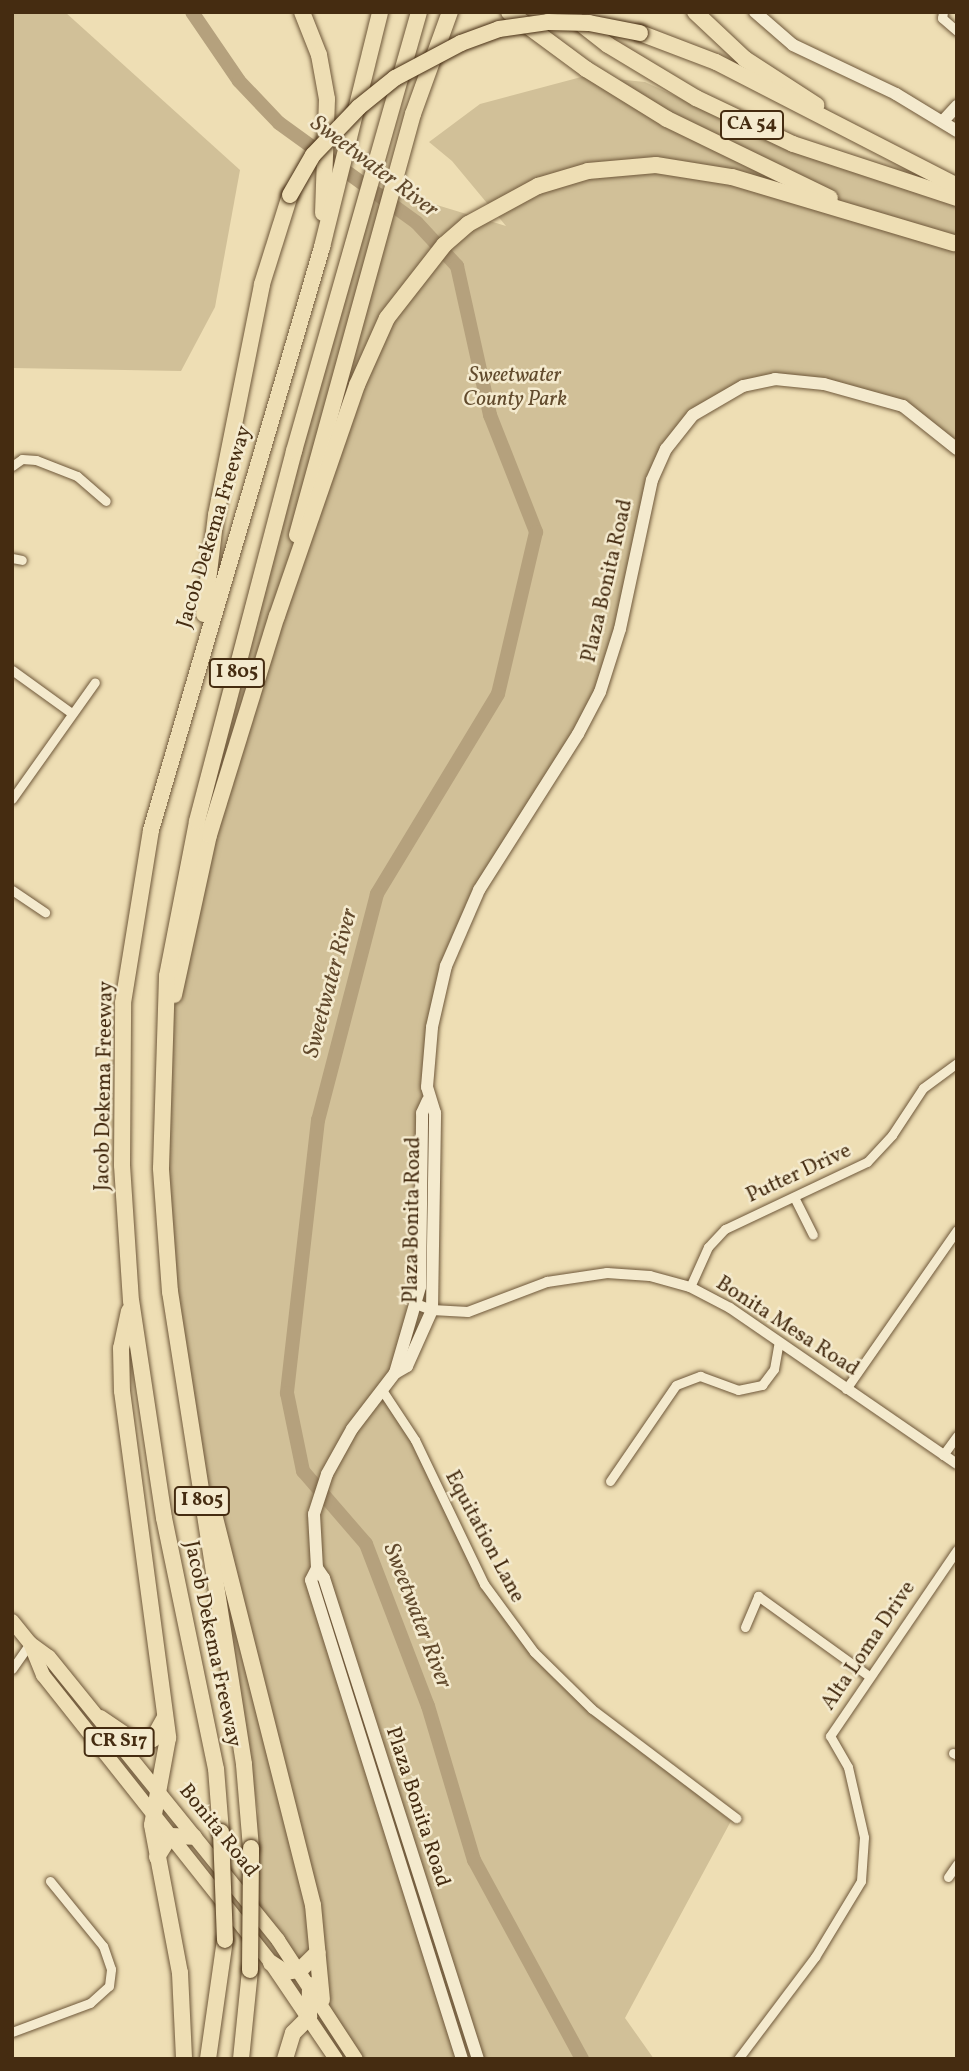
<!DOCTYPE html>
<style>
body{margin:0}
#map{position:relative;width:969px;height:2071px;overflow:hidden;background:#eedeb4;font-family:Vollkorn,serif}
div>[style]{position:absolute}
.green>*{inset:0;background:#d1c098}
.river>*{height:14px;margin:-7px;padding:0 7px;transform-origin:7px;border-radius:7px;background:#b5a17d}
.roads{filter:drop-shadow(0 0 2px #6f583a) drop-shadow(0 0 2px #6f583a)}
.minor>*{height:9px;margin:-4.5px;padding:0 4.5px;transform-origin:4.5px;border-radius:4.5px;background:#f4eace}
.tertiary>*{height:10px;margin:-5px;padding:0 5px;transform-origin:5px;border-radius:5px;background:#f4eace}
.secondary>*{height:12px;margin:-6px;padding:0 6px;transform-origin:6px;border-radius:6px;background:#f4eace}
.primary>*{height:14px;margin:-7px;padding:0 7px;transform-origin:7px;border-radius:7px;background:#eedeb4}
.motorway>*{height:16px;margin:-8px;padding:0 8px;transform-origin:8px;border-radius:8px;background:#eedeb4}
.bridges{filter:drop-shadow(0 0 2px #452c11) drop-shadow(0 0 2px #452c11)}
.motorway-bridge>*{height:16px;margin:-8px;padding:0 8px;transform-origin:8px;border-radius:8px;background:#eedeb4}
span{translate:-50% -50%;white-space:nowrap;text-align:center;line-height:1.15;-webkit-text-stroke:5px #f4eace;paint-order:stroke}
.shield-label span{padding:2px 5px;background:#f4eace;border:2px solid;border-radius:5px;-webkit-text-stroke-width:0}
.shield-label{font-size:19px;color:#452c11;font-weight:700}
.park-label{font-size:21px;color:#614a2c;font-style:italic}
.street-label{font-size:21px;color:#452c11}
.water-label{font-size:23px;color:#61492c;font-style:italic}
.frame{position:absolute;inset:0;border:14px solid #452c11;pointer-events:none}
</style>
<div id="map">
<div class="green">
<i style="clip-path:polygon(12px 12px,65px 12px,240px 170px,215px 307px,181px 371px,12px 368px)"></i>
<i style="clip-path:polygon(585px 76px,645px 82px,695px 105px,957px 201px,957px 448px,918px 415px,792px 380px,714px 399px,661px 459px,605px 679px,456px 939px,428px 1068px,429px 1297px,419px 1330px,380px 1393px,415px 1441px,471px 1558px,534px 1654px,572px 1695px,731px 1821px,625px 2018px,654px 2059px,342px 2059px,259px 1937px,251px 1848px,258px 1812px,170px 1294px,164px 977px,178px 873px,220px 696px,361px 182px,506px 226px,452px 161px,429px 142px,480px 104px)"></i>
</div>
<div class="river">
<i style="left:192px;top:12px;width:83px;rotate:55.7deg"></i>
<i style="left:239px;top:81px;width:58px;rotate:46.4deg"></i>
<i style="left:279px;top:123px;width:170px;rotate:35.9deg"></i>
<i style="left:417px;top:223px;width:59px;rotate:47.1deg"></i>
<i style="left:457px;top:266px;width:153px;rotate:77.5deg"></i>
<i style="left:490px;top:415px;width:126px;rotate:68.5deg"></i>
<i style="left:536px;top:532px;width:166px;rotate:103.2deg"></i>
<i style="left:498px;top:694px;width:234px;rotate:121.2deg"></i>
<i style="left:377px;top:894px;width:234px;rotate:104.6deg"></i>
<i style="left:318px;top:1120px;width:275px;rotate:96.5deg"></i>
<i style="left:287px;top:1393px;width:80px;rotate:78.4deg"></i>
<i style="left:303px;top:1471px;width:96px;rotate:49.2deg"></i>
<i style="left:366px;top:1544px;width:173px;rotate:69.1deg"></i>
<i style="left:428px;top:1706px;width:161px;rotate:73.4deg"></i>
<i style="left:474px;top:1860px;width:226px;rotate:61.5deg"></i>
</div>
<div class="roads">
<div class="minor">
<i style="left:943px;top:12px;width:6px;rotate:99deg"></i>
<i style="left:942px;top:18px;width:20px;rotate:41deg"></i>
<i style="left:12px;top:466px;width:12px;rotate:-35deg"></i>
<i style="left:22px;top:459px;width:14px;rotate:4deg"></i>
<i style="left:36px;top:460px;width:44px;rotate:21.3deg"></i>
<i style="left:77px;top:476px;width:38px;rotate:41deg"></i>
<i style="left:12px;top:558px;width:10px;rotate:11deg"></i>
<i style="left:12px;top:670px;width:72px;rotate:35.9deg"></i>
<i style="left:12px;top:799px;width:143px;rotate:-54.6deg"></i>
<i style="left:12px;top:890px;width:40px;rotate:34deg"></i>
<i style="left:794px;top:1197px;width:42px;rotate:63.4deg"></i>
<i style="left:690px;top:1287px;width:44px;rotate:-65.8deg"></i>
<i style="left:708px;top:1247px;width:25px;rotate:-47deg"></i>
<i style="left:725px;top:1229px;width:157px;rotate:-25.3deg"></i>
<i style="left:867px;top:1162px;width:37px;rotate:-47deg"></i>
<i style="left:892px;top:1135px;width:56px;rotate:-56.6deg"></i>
<i style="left:923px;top:1088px;width:42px;rotate:-36.3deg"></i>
<i style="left:846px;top:1389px;width:194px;rotate:-55.1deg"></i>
<i style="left:382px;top:1390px;width:60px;rotate:56.6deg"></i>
<i style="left:415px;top:1440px;width:160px;rotate:64.4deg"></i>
<i style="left:484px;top:1584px;width:84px;rotate:53.7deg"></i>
<i style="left:534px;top:1652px;width:81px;rotate:44.5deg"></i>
<i style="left:592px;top:1709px;width:181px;rotate:37.1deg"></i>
<i style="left:943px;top:1455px;width:24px;rotate:-54deg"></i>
<i style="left:610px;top:1481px;width:116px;rotate:-55.5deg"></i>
<i style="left:676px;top:1385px;width:26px;rotate:-21deg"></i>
<i style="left:700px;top:1376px;width:40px;rotate:20.2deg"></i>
<i style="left:738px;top:1390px;width:25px;rotate:-12deg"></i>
<i style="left:762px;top:1385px;width:20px;rotate:-53deg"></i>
<i style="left:774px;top:1369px;width:27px;rotate:-80deg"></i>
<i style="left:745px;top:1627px;width:34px;rotate:-67deg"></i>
<i style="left:758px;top:1596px;width:137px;rotate:35.8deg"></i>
<i style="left:12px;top:1669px;width:32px;rotate:-55deg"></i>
<i style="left:953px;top:1753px;width:4px;rotate:27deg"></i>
<i style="left:948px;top:1877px;width:16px;rotate:-55deg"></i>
<i style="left:12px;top:2032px;width:83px;rotate:-20.4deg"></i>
<i style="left:90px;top:2003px;width:25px;rotate:-42deg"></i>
<i style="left:109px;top:1986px;width:17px;rotate:-83deg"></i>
<i style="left:111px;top:1969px;width:24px;rotate:-109deg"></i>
<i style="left:103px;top:1946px;width:84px;rotate:-129.2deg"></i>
<i style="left:738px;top:2059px;width:128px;rotate:-53deg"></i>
<i style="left:815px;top:1957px;width:89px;rotate:-58.8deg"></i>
<i style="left:861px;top:1881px;width:44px;rotate:-86.1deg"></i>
<i style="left:864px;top:1837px;width:72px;rotate:-102.9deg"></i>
<i style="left:848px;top:1767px;width:36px;rotate:-120deg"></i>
<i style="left:830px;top:1736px;width:225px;rotate:-55.7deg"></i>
</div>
<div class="tertiary">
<i style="left:416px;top:1304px;width:17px;rotate:21deg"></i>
<i style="left:432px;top:1310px;width:36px;rotate:3deg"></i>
<i style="left:468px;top:1312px;width:85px;rotate:-20.8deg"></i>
<i style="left:547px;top:1282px;width:61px;rotate:-8.5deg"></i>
<i style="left:607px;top:1273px;width:43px;rotate:4deg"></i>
<i style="left:650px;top:1276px;width:41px;rotate:15.4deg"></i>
<i style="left:690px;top:1287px;width:45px;rotate:27.7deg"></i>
<i style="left:730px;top:1308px;width:275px;rotate:34.5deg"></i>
</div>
<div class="secondary">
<i style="left:755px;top:12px;width:50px;rotate:41deg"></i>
<i style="left:793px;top:45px;width:114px;rotate:25.4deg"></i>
<i style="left:896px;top:94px;width:71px;rotate:31.2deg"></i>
<i style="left:943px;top:121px;width:21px;rotate:-47deg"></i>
<i style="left:395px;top:1373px;width:90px;rotate:-73.8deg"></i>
<i style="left:420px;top:1287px;width:174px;rotate:-89.3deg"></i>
<i style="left:422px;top:1113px;width:14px;rotate:-65deg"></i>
<i style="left:317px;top:1568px;width:12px;rotate:55deg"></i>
<i style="left:324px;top:1578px;width:505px;rotate:72.25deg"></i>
<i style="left:462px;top:2059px;width:502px;rotate:-107.5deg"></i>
<i style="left:311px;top:1580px;width:13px;rotate:-63deg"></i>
<i style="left:317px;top:1568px;width:54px;rotate:-93.2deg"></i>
<i style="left:314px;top:1514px;width:42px;rotate:-72deg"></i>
<i style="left:327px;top:1474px;width:51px;rotate:-60.9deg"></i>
<i style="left:352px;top:1429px;width:71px;rotate:-52.5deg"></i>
<i style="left:395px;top:1373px;width:14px;rotate:-30deg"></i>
<i style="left:407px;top:1366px;width:61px;rotate:-65.9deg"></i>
<i style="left:432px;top:1310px;width:197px;rotate:-89.1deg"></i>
<i style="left:435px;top:1113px;width:27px;rotate:-107deg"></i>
<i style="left:427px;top:1087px;width:60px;rotate:-85.2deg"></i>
<i style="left:432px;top:1027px;width:63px;rotate:-77.1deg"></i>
<i style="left:446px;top:966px;width:83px;rotate:-66.5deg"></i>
<i style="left:479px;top:890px;width:185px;rotate:-57.6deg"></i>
<i style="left:578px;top:734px;width:47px;rotate:-62.4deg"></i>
<i style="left:600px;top:692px;width:66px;rotate:-72.4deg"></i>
<i style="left:620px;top:629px;width:152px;rotate:-77.9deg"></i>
<i style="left:652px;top:480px;width:34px;rotate:-66deg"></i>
<i style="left:666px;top:449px;width:43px;rotate:-51.5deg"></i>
<i style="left:693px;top:415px;width:58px;rotate:-30.1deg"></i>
<i style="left:743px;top:386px;width:33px;rotate:-12deg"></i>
<i style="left:775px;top:379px;width:49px;rotate:5.8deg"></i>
<i style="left:824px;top:384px;width:82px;rotate:15.6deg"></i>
<i style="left:903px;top:406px;width:69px;rotate:38.5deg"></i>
</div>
<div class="primary">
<i style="left:12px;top:1621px;width:28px;rotate:51deg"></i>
<i style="left:30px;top:1643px;width:35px;rotate:68deg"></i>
<i style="left:43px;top:1675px;width:367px;rotate:51.6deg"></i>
<i style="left:271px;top:1963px;width:116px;rotate:55.9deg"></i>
<i style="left:31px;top:1644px;width:22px;rotate:36deg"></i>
<i style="left:49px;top:1657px;width:364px;rotate:51deg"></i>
<i style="left:278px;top:1940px;width:142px;rotate:56.8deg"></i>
</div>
<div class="motorway">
<i style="left:302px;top:12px;width:46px;rotate:68.4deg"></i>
<i style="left:319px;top:55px;width:45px;rotate:79.7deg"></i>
<i style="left:327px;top:99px;width:114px;rotate:92deg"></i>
<i style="left:509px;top:12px;width:96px;rotate:36.5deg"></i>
<i style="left:586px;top:69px;width:95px;rotate:31.7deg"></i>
<i style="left:667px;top:119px;width:181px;rotate:25.9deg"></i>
<i style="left:566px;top:12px;width:53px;rotate:38.2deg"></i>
<i style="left:608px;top:45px;width:103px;rotate:31.1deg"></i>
<i style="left:696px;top:98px;width:107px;rotate:25.4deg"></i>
<i style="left:793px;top:144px;width:173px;rotate:18.2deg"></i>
<i style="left:695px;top:12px;width:69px;rotate:43.2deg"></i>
<i style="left:745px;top:59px;width:85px;rotate:32.9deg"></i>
<i style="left:640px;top:33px;width:81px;rotate:20.9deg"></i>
<i style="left:716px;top:62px;width:271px;rotate:27.2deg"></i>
<i style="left:297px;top:535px;width:437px;rotate:-74.6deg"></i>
<i style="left:413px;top:114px;width:109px;rotate:-70.1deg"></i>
<i style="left:204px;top:614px;width:100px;rotate:-83.1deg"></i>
<i style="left:216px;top:515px;width:236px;rotate:-78.7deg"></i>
<i style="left:262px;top:284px;width:93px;rotate:-72.5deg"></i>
<i style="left:174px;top:995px;width:164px;rotate:-77.7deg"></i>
<i style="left:209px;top:835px;width:229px;rotate:-72.8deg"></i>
<i style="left:277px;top:616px;width:244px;rotate:-70.9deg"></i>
<i style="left:357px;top:385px;width:73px;rotate:-65.9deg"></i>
<i style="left:387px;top:318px;width:93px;rotate:-52deg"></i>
<i style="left:444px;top:245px;width:32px;rotate:-41deg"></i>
<i style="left:468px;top:224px;width:80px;rotate:-28.5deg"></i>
<i style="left:538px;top:186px;width:52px;rotate:-16.7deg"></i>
<i style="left:588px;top:171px;width:68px;rotate:-5deg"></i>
<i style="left:656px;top:165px;width:77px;rotate:9deg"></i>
<i style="left:732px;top:177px;width:232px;rotate:16.6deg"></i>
<i style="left:129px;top:1311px;width:38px;rotate:102deg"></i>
<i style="left:121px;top:1348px;width:43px;rotate:88.7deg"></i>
<i style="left:122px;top:1391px;width:350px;rotate:82.4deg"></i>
<i style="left:168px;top:1738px;width:88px;rotate:100.4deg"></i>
<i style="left:152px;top:1825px;width:151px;rotate:79.3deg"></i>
<i style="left:180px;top:1973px;width:86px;rotate:87.3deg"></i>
<i style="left:210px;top:1498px;width:420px;rotate:75.8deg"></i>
<i style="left:313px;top:1905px;width:95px;rotate:84.6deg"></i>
<i style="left:100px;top:1718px;width:45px;rotate:34deg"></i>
<i style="left:137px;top:1743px;width:16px;rotate:-14deg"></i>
<i style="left:153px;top:1739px;width:25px;rotate:-61deg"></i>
<i style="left:221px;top:1832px;width:63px;rotate:-94.5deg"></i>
<i style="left:216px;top:1769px;width:256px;rotate:-101.7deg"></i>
<i style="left:164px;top:1518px;width:219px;rotate:-98.6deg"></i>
<i style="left:131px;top:1301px;width:136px;rotate:-93.8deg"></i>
<i style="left:122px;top:1165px;width:162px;rotate:-89.6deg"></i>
<i style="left:123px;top:1003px;width:175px;rotate:-80.8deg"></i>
<i style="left:151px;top:830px;width:608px;rotate:-73.65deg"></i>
<i style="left:322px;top:247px;width:242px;rotate:-76.1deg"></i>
<i style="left:251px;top:1848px;width:84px;rotate:-94.8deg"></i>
<i style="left:244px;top:1764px;width:478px;rotate:-98.9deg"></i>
<i style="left:170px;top:1292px;width:124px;rotate:-94.2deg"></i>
<i style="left:161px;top:1168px;width:192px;rotate:-88.2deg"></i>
<i style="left:167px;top:976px;width:158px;rotate:-79deg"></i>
<i style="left:197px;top:821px;width:383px;rotate:-75.3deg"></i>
<i style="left:294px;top:451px;width:456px;rotate:-74.1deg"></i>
<i style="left:157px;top:1857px;width:25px;rotate:-58deg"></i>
<i style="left:170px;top:1836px;width:24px;rotate:2deg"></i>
<i style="left:271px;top:1963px;width:17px;rotate:33deg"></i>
<i style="left:285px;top:1972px;width:15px;rotate:-8deg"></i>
<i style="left:300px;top:1970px;width:25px;rotate:-45deg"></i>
<i style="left:208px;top:2059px;width:120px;rotate:-81.9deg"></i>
<i style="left:241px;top:2059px;width:89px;rotate:-84.2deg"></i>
<i style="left:285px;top:2059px;width:27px;rotate:-73deg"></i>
<i style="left:293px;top:2033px;width:23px;rotate:-45deg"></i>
<i style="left:309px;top:2017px;width:32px;rotate:-88deg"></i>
</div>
</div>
<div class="bridges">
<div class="motorway-bridge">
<i style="left:290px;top:195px;width:46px;rotate:-60.1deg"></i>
<i style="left:313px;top:155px;width:66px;rotate:-46.2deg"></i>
<i style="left:359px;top:107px;width:46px;rotate:-38.9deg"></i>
<i style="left:395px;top:78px;width:75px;rotate:-27.9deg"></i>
<i style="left:461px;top:43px;width:40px;rotate:-20.2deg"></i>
<i style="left:499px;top:29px;width:49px;rotate:-8.1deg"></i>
<i style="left:548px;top:22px;width:41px;rotate:1.4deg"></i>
<i style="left:589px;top:23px;width:52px;rotate:11.1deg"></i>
<i style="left:221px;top:1832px;width:108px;rotate:87.9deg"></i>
<i style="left:250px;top:1970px;width:122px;rotate:-89.5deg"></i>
</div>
</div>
<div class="shield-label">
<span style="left:752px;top:125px">CA 54</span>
<span style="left:237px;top:673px">I 805</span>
<span style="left:202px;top:1501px">I 805</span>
<span style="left:119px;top:1742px">CR S17</span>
</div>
<div class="park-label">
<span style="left:515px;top:388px">Sweetwater<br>County Park</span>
</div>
<div class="street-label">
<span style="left:215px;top:527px;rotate:-73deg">Jacob Dekema Freeway</span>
<span style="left:608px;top:581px;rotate:-77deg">Plaza Bonita Road</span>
<span style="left:105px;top:1086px;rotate:-89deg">Jacob Dekema Freeway</span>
<span style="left:799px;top:1174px;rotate:-25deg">Putter Drive</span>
<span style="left:413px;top:1220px;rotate:-89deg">Plaza Bonita Road</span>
<span style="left:787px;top:1327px;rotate:33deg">Bonita Mesa Road</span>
<span style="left:484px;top:1537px;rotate:62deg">Equitation Lane</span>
<span style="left:212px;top:1644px;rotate:78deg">Jacob Dekema Freeway</span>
<span style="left:869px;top:1646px;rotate:-56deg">Alta Loma Drive</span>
<span style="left:417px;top:1807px;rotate:72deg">Plaza Bonita Road</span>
<span style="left:218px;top:1831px;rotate:51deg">Bonita Road</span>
</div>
<div class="water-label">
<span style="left:374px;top:167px;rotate:37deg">Sweetwater River</span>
<span style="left:331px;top:983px;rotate:-75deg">Sweetwater River</span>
<span style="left:417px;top:1616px;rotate:69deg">Sweetwater River</span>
</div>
<div class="frame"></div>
</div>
